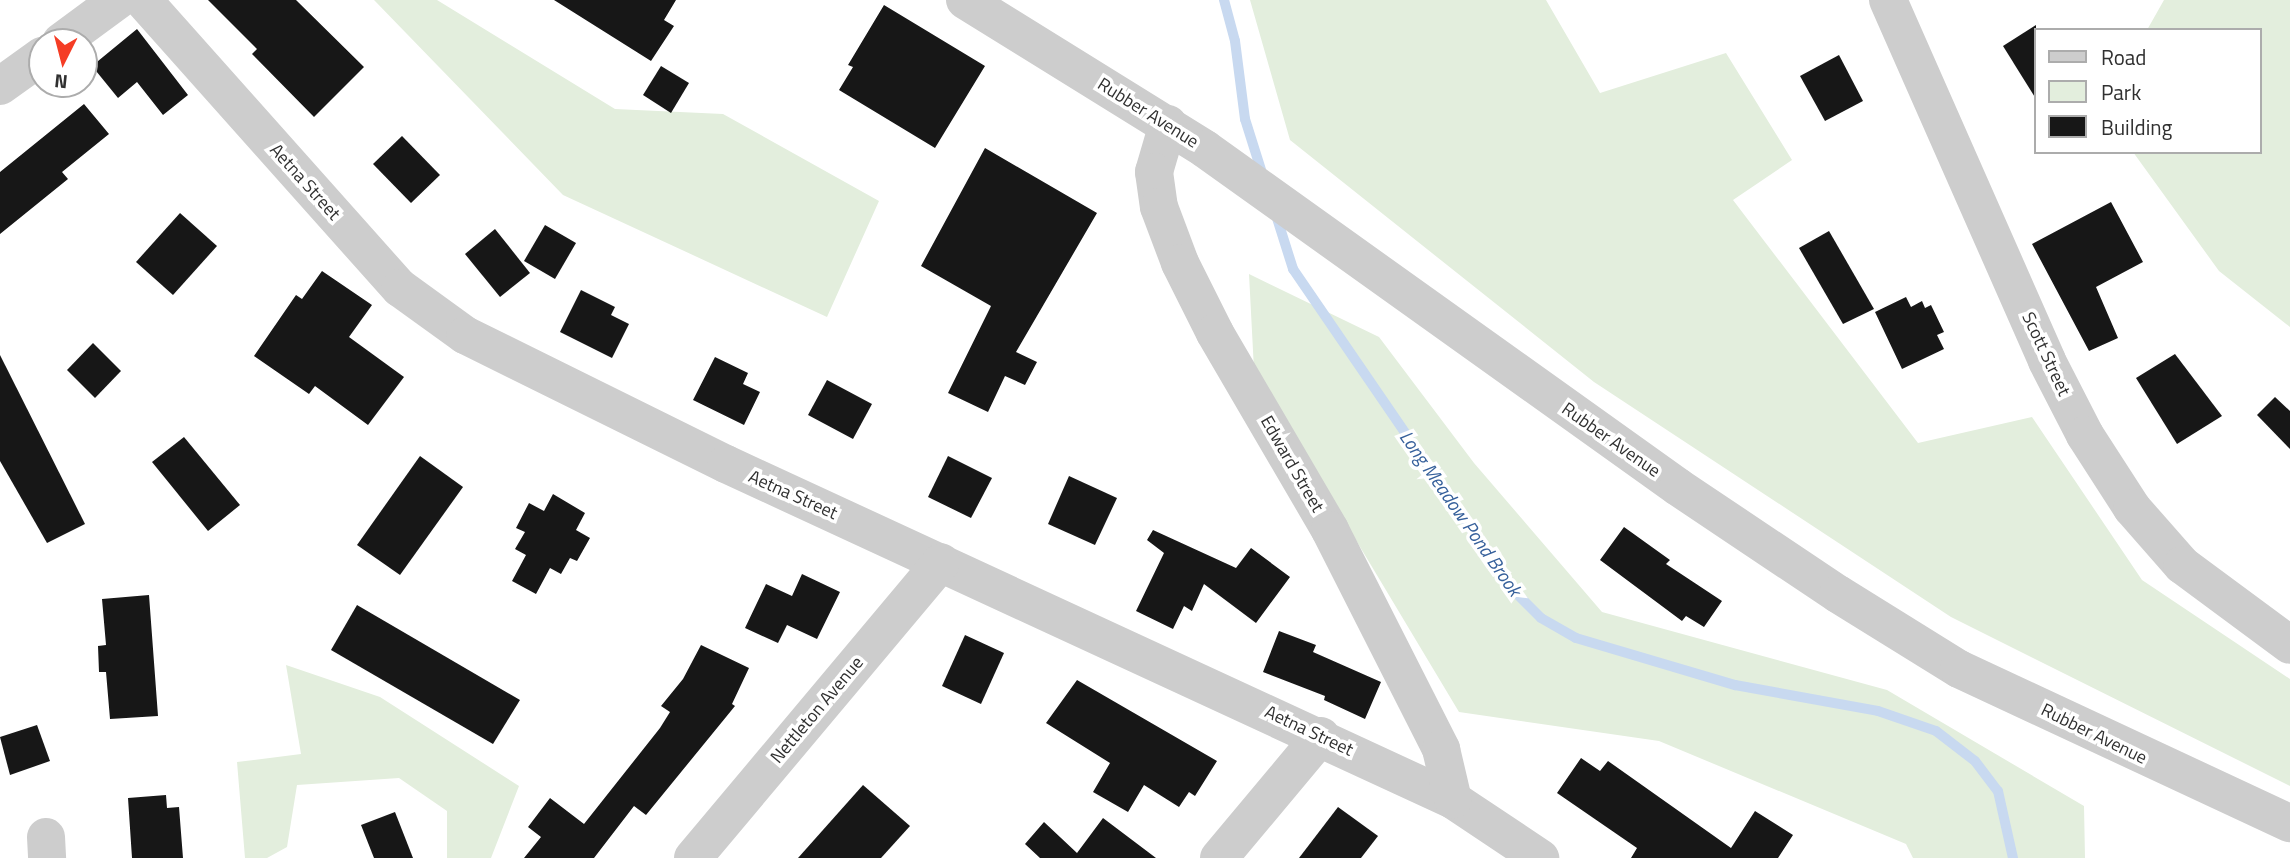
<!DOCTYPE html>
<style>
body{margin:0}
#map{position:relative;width:2290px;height:858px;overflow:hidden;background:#fff;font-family:"Titillium Web",sans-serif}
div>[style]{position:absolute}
.green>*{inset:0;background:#e3eedd}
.stream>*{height:10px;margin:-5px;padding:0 5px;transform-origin:5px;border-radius:5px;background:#c8d9f0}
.building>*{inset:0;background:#171717}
.minor>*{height:38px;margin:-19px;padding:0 19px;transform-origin:19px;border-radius:19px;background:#cdcdcd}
span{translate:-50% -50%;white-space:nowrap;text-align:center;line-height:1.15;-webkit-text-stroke:7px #fff;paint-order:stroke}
.street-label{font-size:18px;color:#303030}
.water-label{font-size:19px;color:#36609b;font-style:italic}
.legend{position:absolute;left:2034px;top:28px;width:228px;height:126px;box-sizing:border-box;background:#fff;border:2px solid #acacac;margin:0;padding:9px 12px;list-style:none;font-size:21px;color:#303030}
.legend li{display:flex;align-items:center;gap:14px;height:35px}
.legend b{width:35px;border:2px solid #acacac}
.north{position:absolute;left:28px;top:28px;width:70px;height:70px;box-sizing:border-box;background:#fff;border:2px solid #acacac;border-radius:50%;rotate:186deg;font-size:19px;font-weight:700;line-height:28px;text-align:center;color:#303030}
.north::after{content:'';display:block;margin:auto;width:24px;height:32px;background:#f53d25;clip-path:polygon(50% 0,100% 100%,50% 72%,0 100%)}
</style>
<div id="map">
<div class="green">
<i style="clip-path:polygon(374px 0,437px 0,615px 109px,723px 114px,879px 201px,827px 317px,563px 195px)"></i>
<i style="clip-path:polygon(1250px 0,1546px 0,1600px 93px,1726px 53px,1792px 160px,1733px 200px,1918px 443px,2032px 417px,2142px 580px,2290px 679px,2290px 786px,1951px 617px,1594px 382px,1290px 140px)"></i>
<i style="clip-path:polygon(2164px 0,2290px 0,2290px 327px,2219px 271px,2133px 152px,2260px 152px,2260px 30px,2147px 30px)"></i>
<i style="clip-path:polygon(1249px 274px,1379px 337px,1474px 463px,1602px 612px,1887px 690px,2084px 806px,2085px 858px,1913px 858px,1906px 844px,1659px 741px,1459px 712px,1254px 370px)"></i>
<i style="clip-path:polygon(286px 665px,380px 697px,519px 786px,491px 858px,447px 858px,447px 811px,399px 778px,297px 785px,287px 847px,267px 858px,245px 858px,237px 762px,301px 754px)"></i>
</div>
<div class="stream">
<i style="left:1224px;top:0;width:42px;rotate:75deg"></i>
<i style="left:1235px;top:41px;width:79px;rotate:82.7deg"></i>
<i style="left:1245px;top:119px;width:60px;rotate:72.5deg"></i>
<i style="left:1276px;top:215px;width:57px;rotate:72.5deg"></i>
<i style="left:1293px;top:269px;width:388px;rotate:55.6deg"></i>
<i style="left:1512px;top:589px;width:41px;rotate:45deg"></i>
<i style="left:1541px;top:618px;width:40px;rotate:29.7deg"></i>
<i style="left:1576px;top:638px;width:166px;rotate:16.5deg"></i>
<i style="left:1735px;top:685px;width:145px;rotate:10.3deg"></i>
<i style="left:1878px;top:711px;width:61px;rotate:19deg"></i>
<i style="left:1936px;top:731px;width:49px;rotate:37.6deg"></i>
<i style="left:1975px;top:761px;width:38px;rotate:53deg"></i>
<i style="left:1998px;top:791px;width:69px;rotate:77.4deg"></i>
</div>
<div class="building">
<i style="clip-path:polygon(208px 0,296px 0,364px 67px,314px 117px,252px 54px,257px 49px)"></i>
<i style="clip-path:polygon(554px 0,676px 0,664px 20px,674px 26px,651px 61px)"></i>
<i style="clip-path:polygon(884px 5px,985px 66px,935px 148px,839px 90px,853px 67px,848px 65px)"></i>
<i style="clip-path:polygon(2036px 25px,2036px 99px,2003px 46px)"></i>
<i style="clip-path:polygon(137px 29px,188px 95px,163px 115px,137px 82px,118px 98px,92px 66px)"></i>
<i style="clip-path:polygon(1839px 55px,1863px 101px,1825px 121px,1800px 76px)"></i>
<i style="clip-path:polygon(661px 66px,689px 83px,671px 113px,643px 95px)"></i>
<i style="clip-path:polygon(84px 104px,109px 134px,62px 172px,68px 179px,0 234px,0 172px)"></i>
<i style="clip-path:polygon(402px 136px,440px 175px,411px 203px,373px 164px)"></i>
<i style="clip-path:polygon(985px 148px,1097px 213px,1016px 352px,1037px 362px,1025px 385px,1005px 376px,988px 412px,948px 393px,991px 306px,921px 266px)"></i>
<i style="clip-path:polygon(2111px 202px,2143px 262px,2096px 287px,2118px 338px,2089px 351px,2032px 244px)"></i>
<i style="clip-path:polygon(180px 213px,217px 246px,173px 295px,136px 262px)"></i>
<i style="clip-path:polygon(545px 225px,576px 243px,555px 279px,524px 261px)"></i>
<i style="clip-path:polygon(495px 229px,530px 273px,500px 297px,465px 254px)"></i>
<i style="clip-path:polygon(1829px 231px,1874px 309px,1843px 324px,1799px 248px)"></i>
<i style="clip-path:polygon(322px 271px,372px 305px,349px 337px,404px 377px,368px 425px,315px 386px,309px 394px,254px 356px,296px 295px,302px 299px)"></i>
<i style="clip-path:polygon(581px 290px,615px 307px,611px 315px,629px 324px,612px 358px,560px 332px)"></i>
<i style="clip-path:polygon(1906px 297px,1911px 307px,1922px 301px,1925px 308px,1931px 305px,1944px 332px,1937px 335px,1944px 349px,1902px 369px,1875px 312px)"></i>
<i style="clip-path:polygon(93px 343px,121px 371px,95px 398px,67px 370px)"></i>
<i style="clip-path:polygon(2175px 354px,2222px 416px,2177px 444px,2136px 378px)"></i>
<i style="clip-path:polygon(0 355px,85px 524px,47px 543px,0 461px)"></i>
<i style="clip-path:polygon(715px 357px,748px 373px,743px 384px,760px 392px,744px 425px,693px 400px)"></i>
<i style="clip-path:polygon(827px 380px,872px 404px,853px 439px,808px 415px)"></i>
<i style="clip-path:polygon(2275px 397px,2290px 411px,2290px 449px,2257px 415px)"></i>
<i style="clip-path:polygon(184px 437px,240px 505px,208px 531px,152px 462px)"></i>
<i style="clip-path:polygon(420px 456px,463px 487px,400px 575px,357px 545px)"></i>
<i style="clip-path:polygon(948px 456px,992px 478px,971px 518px,928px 497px)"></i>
<i style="clip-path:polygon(1069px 476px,1117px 498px,1095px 545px,1048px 524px)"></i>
<i style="clip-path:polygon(553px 494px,585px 513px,576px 530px,590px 538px,577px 561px,570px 558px,561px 574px,550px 568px,536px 594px,512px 581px,526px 555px,515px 549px,525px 532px,516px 528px,529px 503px,544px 511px)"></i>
<i style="clip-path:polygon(1624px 527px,1670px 560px,1666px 564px,1722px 601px,1704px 627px,1686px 616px,1682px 621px,1600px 560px)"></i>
<i style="clip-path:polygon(1153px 530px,1236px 568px,1251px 548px,1290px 577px,1256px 623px,1204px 584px,1192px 611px,1184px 606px,1173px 629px,1136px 611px,1164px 553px,1147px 540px)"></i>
<i style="clip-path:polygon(802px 574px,840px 592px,817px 639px,787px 625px,778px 643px,745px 628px,766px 584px,792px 596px)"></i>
<i style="clip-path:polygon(149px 595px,158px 716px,110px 719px,106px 672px,99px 672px,98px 646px,106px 645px,102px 599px)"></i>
<i style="clip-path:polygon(357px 605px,520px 700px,493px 744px,331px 650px)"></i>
<i style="clip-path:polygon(1279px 631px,1316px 645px,1313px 652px,1381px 682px,1365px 719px,1324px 700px,1325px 696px,1263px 672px)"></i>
<i style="clip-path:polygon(965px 635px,1004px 653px,981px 704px,942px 686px)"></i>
<i style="clip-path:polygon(701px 645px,749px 668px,732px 704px,735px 706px,646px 815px,634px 806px,594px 858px,524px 858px,541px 837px,528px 827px,550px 798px,584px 824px,660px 728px,670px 712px,661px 706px,683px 679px)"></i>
<i style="clip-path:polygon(1077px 680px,1217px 761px,1195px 796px,1189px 792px,1179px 807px,1144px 785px,1128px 812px,1093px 792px,1110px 763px,1046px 723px)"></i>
<i style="clip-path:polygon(37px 725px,50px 761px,10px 775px,0 737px)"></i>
<i style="clip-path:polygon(1581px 758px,1600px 771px,1608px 761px,1731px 848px,1755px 811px,1793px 835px,1778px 858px,1631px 858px,1637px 848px,1557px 793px)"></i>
<i style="clip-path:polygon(863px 785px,910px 826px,881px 858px,798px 858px)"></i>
<i style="clip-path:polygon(166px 795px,167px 808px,179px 807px,183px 858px,132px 858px,128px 798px)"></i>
<i style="clip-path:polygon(1338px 807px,1378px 836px,1361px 858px,1299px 858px)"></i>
<i style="clip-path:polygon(395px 812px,413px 858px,374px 858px,361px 825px)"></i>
<i style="clip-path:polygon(1103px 818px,1156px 858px,1040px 858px,1025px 844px,1044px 822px,1077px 853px)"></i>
</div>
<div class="minor">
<i style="left:143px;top:0;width:386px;rotate:48.3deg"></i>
<i style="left:400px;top:288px;width:80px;rotate:35.9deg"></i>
<i style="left:465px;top:335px;width:291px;rotate:26.3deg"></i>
<i style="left:726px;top:464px;width:801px;rotate:24.81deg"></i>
<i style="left:1453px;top:800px;width:105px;rotate:33.7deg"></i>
<i style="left:965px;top:0;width:282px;rotate:31.8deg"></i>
<i style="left:1205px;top:149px;width:581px;rotate:35.55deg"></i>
<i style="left:1678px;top:487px;width:192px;rotate:33.8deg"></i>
<i style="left:1838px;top:594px;width:142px;rotate:31.8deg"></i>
<i style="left:1959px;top:669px;width:365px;rotate:25deg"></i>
<i style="left:1888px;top:0;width:394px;rotate:66.2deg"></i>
<i style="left:2047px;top:361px;width:83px;rotate:62.8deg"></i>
<i style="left:2085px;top:435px;width:87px;rotate:57.2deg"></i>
<i style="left:2132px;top:508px;width:76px;rotate:48.7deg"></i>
<i style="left:2182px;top:565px;width:134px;rotate:36.5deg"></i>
<i style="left:61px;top:42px;width:71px;rotate:-36.4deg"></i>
<i style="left:0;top:86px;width:52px;rotate:-35.5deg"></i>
<i style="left:1168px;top:124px;width:50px;rotate:106.3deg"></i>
<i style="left:1154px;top:172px;width:35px;rotate:82deg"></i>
<i style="left:1159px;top:207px;width:60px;rotate:69.4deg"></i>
<i style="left:1180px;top:263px;width:78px;rotate:63.4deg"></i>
<i style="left:1215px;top:333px;width:228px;rotate:59.7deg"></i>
<i style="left:1330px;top:530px;width:246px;rotate:63.1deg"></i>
<i style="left:1441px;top:749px;width:52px;rotate:76.8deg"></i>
<i style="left:46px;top:837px;width:21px;rotate:87deg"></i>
<i style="left:693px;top:858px;width:386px;rotate:-50deg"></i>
<i style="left:1219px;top:858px;width:159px;rotate:-50.1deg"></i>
</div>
<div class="street-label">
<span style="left:1148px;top:113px;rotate:32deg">Rubber Avenue</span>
<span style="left:305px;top:182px;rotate:48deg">Aetna Street</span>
<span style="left:2046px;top:354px;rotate:65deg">Scott Street</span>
<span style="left:1611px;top:440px;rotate:35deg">Rubber Avenue</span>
<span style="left:1292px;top:464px;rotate:60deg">Edward Street</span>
<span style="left:793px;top:495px;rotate:24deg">Aetna Street</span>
<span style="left:817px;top:710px;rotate:-50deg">Nettleton Avenue</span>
<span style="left:1309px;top:731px;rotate:25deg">Aetna Street</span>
<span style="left:2094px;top:734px;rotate:26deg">Rubber Avenue</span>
</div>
<div class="water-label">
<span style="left:1461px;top:513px;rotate:55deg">Long Meadow Pond Brook</span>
</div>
<ul class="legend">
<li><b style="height:9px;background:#cdcdcd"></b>Road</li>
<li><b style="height:19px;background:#e3eedd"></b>Park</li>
<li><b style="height:19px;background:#171717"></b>Building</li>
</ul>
<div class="north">N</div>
</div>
